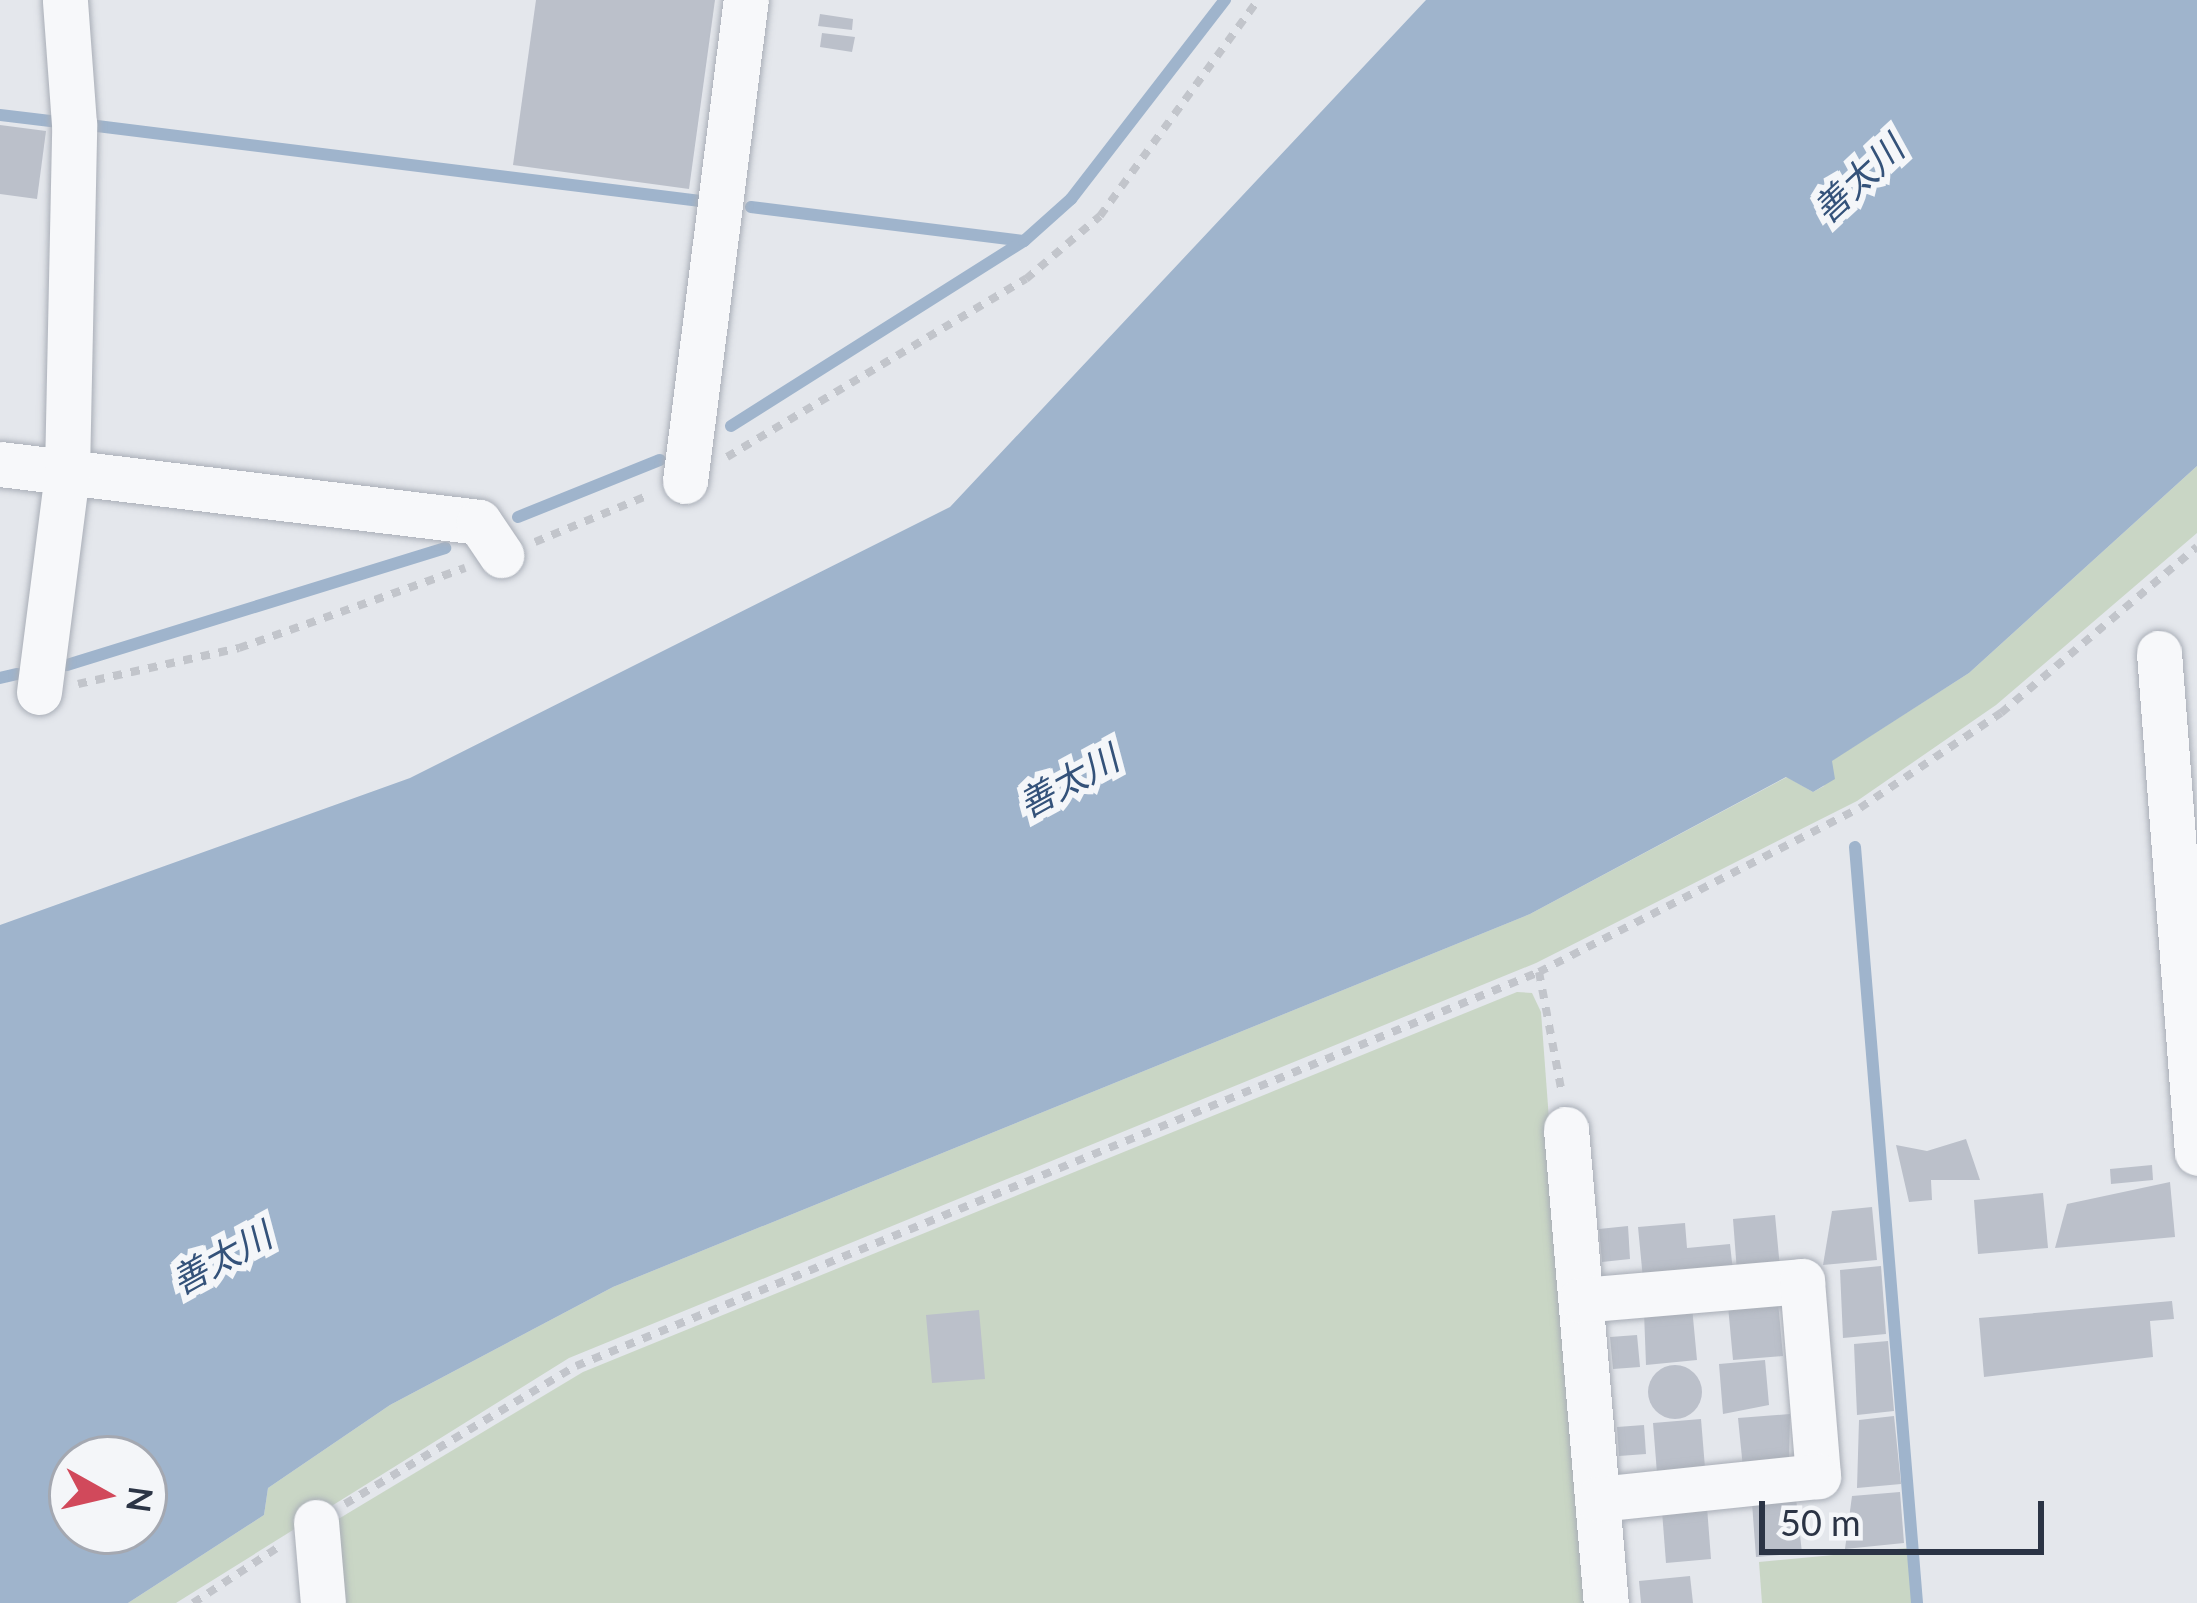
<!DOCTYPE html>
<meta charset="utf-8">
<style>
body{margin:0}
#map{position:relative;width:2197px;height:1603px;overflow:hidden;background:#e4e7ec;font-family:Lato,"Noto Sans JP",sans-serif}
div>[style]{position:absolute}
.green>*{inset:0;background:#c9d6c5}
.water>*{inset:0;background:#9fb4cc}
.stream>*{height:12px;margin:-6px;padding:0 6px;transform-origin:6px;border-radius:6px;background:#9fb4cc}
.building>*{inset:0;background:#bbc0ca}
.round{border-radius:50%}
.path>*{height:8px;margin-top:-4px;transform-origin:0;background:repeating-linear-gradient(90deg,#c2c5cb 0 9px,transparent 0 18px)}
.roads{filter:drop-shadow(0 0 3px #a9aeb7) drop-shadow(0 0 3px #a9aeb7)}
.minor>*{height:45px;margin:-22.5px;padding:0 22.5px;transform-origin:22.5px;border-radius:22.5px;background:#f7f8fa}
span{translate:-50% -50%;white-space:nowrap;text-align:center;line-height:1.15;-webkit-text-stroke:12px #f4f6f9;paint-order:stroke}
.water-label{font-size:36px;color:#34527a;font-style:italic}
.north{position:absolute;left:48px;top:1435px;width:120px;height:120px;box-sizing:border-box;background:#f4f6f9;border:3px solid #a4a8b1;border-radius:50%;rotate:98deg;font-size:33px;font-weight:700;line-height:48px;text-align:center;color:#2b3445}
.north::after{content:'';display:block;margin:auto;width:42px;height:54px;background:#d1495b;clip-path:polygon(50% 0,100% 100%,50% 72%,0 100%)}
.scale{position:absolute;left:1759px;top:1501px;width:285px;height:54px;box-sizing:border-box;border:6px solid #2b3445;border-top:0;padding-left:15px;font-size:36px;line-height:42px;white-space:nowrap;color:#2b3445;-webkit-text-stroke:9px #f4f6f9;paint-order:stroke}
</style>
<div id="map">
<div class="green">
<i style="clip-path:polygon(2197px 466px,2197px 533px,1996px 705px,1857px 801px,1536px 963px,569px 1358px,176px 1603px,128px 1603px,264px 1515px,268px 1488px,390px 1405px,613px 1287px,1530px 914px,1787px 777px,1813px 792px,1824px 786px,1831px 761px,1969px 673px)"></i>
<i style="clip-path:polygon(1517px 992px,1532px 993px,1541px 1012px,1585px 1603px,333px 1603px,325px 1527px,583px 1372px)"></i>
<i style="clip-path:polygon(1907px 1548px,1912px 1603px,1762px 1603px,1759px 1562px)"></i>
</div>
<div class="water">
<i style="clip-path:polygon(evenodd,1426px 0,2197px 0,2197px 466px,1969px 673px,1832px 761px,1835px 779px,1813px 792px,1786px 777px,1530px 914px,613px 1287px,390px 1405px,268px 1488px,264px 1515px,128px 1603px,0 1603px,0 925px,410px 778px,950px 507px,1426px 0,72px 1459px,144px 1459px,144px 1531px,72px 1531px,72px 1459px)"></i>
</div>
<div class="stream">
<i style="left:0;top:115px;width:59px;rotate:6.8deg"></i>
<i style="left:97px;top:126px;width:608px;rotate:7.09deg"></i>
<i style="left:751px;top:207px;width:274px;rotate:7.1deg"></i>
<i style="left:731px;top:426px;width:347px;rotate:-32.3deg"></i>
<i style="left:1024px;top:241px;width:63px;rotate:-41.8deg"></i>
<i style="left:1071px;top:199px;width:252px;rotate:-52.3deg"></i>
<i style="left:518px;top:517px;width:153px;rotate:-21.9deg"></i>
<i style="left:67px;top:665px;width:396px;rotate:-17.2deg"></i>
<i style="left:0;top:678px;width:18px;rotate:-13deg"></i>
<i style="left:1855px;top:847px;width:759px;rotate:85.31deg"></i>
</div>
<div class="building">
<i style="clip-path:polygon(536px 0,715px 0,689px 189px,513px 165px)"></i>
<i style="clip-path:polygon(820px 14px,853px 19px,852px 30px,818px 26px)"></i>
<i style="clip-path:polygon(822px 33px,855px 37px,852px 52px,820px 47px)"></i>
<i style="clip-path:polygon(0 125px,46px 131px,37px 199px,0 194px)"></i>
<i style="clip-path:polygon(1966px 1139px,1980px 1180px,1931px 1180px,1932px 1200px,1909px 1202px,1896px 1145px,1927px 1151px)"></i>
<i style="clip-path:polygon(2152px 1165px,2153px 1180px,2111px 1184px,2110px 1169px)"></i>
<i style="clip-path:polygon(2170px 1182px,2175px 1237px,2055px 1248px,2067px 1204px)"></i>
<i style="clip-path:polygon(2043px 1193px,2048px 1248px,1978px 1254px,1974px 1200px)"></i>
<i style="clip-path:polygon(1872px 1207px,1877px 1260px,1823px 1265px,1832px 1211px)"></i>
<i style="clip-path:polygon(1775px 1215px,1780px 1268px,1737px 1272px,1733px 1219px)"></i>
<i style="clip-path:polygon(1685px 1223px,1687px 1248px,1730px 1244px,1733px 1271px,1643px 1279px,1638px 1227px)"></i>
<i style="clip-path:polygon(1628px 1226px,1630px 1259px,1602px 1262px,1599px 1229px)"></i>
<i style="clip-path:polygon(1881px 1266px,1886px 1334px,1843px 1338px,1840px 1270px)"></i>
<i style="clip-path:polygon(2172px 1301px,2174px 1319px,2150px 1321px,2153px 1357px,1984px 1377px,1979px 1318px)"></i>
<i style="clip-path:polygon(1778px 1302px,1783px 1356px,1733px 1360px,1728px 1306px)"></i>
<i style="clip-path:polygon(1692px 1307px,1697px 1360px,1646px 1365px,1644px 1312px)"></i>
<i style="clip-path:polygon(979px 1310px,985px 1379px,932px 1383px,926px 1315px)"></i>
<i style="clip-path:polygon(1637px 1335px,1640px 1367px,1613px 1369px,1610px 1337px)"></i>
<i style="clip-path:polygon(1888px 1341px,1894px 1411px,1857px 1415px,1854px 1344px)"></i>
<i style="clip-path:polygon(1765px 1360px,1769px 1405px,1723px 1414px,1719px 1364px)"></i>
<i class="round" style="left:1648px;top:1365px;width:54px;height:54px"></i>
<i style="clip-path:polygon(1790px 1414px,1789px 1464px,1743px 1468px,1738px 1418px)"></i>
<i style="clip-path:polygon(1894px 1416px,1901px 1484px,1857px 1488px,1859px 1420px)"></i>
<i style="clip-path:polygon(1701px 1419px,1705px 1468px,1657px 1473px,1653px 1423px)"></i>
<i style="clip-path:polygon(1644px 1425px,1646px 1454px,1619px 1456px,1617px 1427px)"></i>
<i style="clip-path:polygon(1900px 1492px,1904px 1543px,1845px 1549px,1852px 1496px)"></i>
<i style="clip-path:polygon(1796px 1498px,1802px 1553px,1756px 1557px,1752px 1503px)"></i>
<i style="clip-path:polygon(1707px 1507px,1711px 1559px,1666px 1563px,1662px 1511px)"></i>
<i style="clip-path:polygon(1690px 1576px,1693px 1603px,1641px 1603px,1639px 1581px)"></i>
</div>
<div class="path">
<i style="left:727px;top:457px;width:348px;rotate:-30.8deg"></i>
<i style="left:1026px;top:279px;width:97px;rotate:-40.4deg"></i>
<i style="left:1100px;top:216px;width:268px;rotate:-53.8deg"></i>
<i style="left:535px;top:542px;width:123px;rotate:-22.4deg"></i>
<i style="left:78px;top:684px;width:165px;rotate:-12.6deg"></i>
<i style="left:239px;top:648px;width:240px;rotate:-19.5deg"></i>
<i style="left:1539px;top:972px;width:124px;rotate:79.3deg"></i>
<i style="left:345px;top:1504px;width:269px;rotate:-30.9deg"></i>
<i style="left:576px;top:1366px;width:1040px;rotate:-22.25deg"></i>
<i style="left:1539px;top:972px;width:360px;rotate:-27.1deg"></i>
<i style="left:1860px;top:808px;width:170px;rotate:-34deg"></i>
<i style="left:2001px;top:713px;width:257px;rotate:-40.3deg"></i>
<i style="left:193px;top:1603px;width:100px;rotate:-33.2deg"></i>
</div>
<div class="roads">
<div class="minor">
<i style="left:0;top:464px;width:482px;rotate:6.9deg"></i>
<i style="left:479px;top:522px;width:40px;rotate:56deg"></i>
<i style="left:685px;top:481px;width:485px;rotate:-82.8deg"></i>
<i style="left:2159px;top:653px;width:501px;rotate:85.65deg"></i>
<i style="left:39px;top:692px;width:222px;rotate:-82.7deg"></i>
<i style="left:67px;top:472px;width:348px;rotate:-88.8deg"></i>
<i style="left:74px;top:124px;width:124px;rotate:-94.2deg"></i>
<i style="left:1566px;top:1129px;width:476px;rotate:85.2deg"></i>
<i style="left:1581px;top:1300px;width:222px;rotate:-4.9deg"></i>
<i style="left:1802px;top:1281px;width:196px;rotate:85.3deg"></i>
<i style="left:1818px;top:1476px;width:221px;rotate:174deg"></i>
<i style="left:316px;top:1522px;width:81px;rotate:85.1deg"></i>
</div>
</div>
<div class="water-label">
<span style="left:1858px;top:179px;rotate:-43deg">善太川</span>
<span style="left:1068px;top:781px;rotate:-29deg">善太川</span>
<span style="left:221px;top:1258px;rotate:-29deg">善太川</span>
</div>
<div class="north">N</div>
<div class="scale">50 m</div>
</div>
